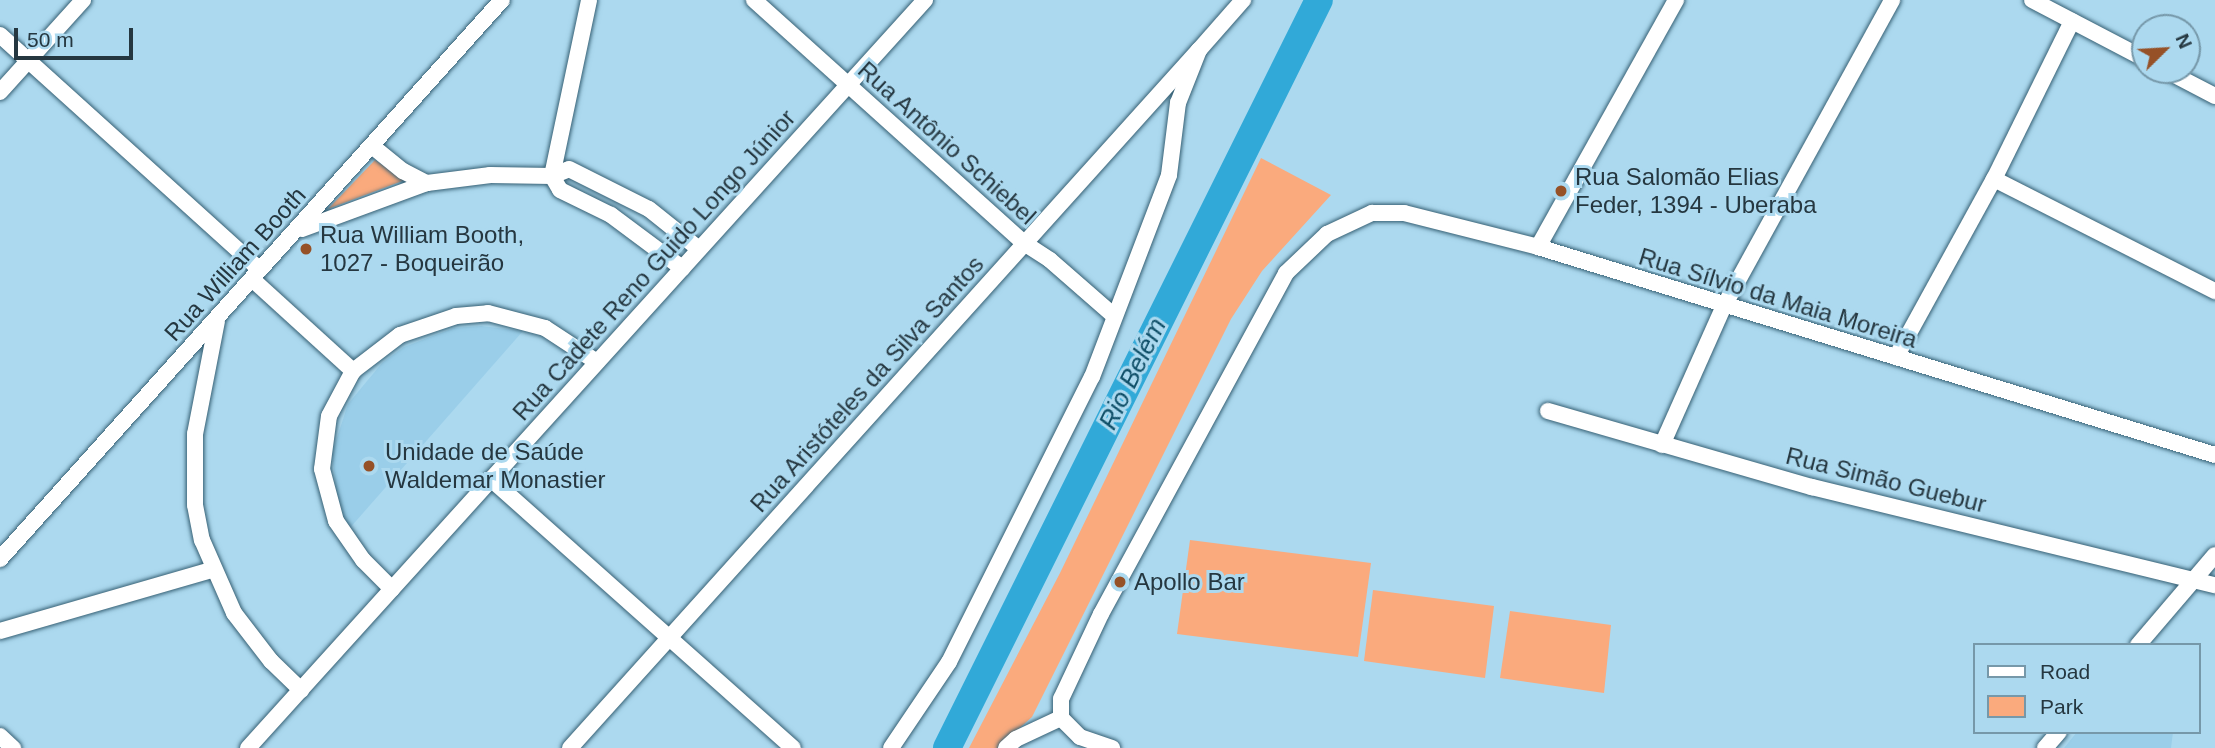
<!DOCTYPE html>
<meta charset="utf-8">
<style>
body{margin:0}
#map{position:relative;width:2215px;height:748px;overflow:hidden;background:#acd9ef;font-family:Arial,sans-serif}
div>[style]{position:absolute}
.built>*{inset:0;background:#9acee9}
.green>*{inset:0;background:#faaa7d}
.river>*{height:28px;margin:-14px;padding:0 14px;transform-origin:14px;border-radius:14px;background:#31a9d8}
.roads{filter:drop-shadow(0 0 2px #366074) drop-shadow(0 0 2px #366074)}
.street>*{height:16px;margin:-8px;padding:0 8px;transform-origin:8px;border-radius:8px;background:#fff}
.dots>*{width:19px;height:19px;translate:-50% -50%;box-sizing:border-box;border:4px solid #acd9ef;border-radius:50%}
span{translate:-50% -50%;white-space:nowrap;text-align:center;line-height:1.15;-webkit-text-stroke:6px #acd9ef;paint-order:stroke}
.street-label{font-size:24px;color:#253740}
.poi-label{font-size:24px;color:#253740}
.left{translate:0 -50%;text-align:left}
.water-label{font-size:26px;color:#105069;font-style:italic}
.legend{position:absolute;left:1973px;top:643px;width:228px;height:91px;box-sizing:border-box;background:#acd9ef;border:2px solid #7698a9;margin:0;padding:9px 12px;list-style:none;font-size:21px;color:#253740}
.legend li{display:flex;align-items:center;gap:14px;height:35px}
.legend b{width:35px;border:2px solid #7698a9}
.north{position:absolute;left:2131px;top:14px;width:70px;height:70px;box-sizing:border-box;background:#acd9ef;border:2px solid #7698a9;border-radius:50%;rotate:66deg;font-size:19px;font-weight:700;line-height:28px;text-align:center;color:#253740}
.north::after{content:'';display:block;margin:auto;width:24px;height:32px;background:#965127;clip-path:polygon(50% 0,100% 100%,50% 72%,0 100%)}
.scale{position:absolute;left:14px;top:28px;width:119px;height:32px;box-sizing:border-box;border:4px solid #253740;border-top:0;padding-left:9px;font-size:21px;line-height:24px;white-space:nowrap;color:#253740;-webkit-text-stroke:5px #acd9ef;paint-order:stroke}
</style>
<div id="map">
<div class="built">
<i style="clip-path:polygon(481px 326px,523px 331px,349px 529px,338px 505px,332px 453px,348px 404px,382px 363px,404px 347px,454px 328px)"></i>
<i style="clip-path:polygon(2077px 732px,2173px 732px,2171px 748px,2064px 748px)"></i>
</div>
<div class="green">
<i style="clip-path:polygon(1261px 158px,1331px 195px,1262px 271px,1231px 319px,1032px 717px,997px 748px,969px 748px,1060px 573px)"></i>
<i style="clip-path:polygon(375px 160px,405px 180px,328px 209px)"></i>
<i style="clip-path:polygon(1190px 540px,1371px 563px,1358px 657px,1177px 634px)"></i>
<i style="clip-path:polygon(1373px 590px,1494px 606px,1485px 678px,1364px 661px)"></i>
<i style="clip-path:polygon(1510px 611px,1611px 625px,1604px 693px,1500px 678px)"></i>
</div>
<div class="river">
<i style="left:947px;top:748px;width:835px;rotate:-63.56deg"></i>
</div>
<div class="roads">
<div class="street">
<i style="left:754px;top:0;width:363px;rotate:42deg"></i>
<i style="left:1024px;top:243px;width:31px;rotate:33deg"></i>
<i style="left:1050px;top:260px;width:84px;rotate:41.1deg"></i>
<i style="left:2032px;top:0;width:127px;rotate:27.6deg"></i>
<i style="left:0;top:35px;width:350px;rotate:42.1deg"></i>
<i style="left:2165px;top:70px;width:56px;rotate:27.5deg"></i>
<i style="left:0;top:92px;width:124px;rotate:-47.9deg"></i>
<i style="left:372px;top:146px;width:40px;rotate:39deg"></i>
<i style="left:403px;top:171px;width:27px;rotate:27deg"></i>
<i style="left:552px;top:176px;width:180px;rotate:-78.1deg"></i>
<i style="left:552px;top:176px;width:16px;rotate:60deg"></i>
<i style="left:560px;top:190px;width:57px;rotate:26.1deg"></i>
<i style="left:611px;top:215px;width:89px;rotate:36.7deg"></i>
<i style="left:1994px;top:179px;width:248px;rotate:26.9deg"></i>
<i style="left:302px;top:229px;width:133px;rotate:-20.2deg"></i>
<i style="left:427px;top:183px;width:64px;rotate:-7.2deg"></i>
<i style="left:490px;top:175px;width:62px;rotate:0.9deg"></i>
<i style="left:552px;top:176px;width:18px;rotate:-22deg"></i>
<i style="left:569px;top:169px;width:89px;rotate:26.6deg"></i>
<i style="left:649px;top:209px;width:64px;rotate:38.7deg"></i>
<i style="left:1538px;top:247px;width:283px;rotate:-60.8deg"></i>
<i style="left:252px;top:279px;width:137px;rotate:42.3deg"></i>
<i style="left:217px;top:321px;width:115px;rotate:101deg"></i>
<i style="left:195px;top:434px;width:71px;rotate:90deg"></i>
<i style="left:195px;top:505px;width:36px;rotate:79deg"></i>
<i style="left:202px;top:540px;width:80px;rotate:66.3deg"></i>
<i style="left:234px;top:613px;width:61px;rotate:52.4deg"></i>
<i style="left:271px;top:661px;width:42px;rotate:44deg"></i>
<i style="left:1896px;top:357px;width:203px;rotate:-61.2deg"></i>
<i style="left:1994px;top:179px;width:176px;rotate:-63.7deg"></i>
<i style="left:1548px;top:411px;width:275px;rotate:16.1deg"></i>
<i style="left:1812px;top:487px;width:415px;rotate:13.7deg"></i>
<i style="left:1662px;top:445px;width:152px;rotate:-66deg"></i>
<i style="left:1724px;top:306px;width:349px;rotate:-61.2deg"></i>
<i style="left:491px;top:479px;width:404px;rotate:41.7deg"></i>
<i style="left:0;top:559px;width:751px;rotate:-48.08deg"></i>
<i style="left:392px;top:589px;width:41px;rotate:-135deg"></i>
<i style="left:363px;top:560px;width:47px;rotate:-124.7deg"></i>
<i style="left:336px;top:521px;width:54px;rotate:-105.1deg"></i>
<i style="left:322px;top:469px;width:53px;rotate:-82.5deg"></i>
<i style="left:329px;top:416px;width:51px;rotate:-61.9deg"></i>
<i style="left:353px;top:371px;width:59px;rotate:-37.5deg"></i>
<i style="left:400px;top:335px;width:59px;rotate:-18.7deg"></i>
<i style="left:456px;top:316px;width:32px;rotate:-5deg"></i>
<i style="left:488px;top:313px;width:59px;rotate:14.7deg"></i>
<i style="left:545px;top:328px;width:62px;rotate:33.2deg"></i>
<i style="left:0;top:631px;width:221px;rotate:-16.1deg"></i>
<i style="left:2138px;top:645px;width:118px;rotate:-49.5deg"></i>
<i style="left:1061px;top:718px;width:19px;rotate:-90deg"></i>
<i style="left:1061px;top:699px;width:94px;rotate:-64.8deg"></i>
<i style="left:1101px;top:614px;width:388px;rotate:-61.5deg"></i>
<i style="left:1286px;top:273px;width:57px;rotate:-43.6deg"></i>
<i style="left:1327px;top:234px;width:50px;rotate:-25deg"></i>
<i style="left:1372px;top:213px;width:32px"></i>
<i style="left:1404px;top:213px;width:138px;rotate:14.2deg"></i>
<i style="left:1538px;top:247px;width:708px;rotate:17.08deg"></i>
<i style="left:1061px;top:718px;width:27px;rotate:45deg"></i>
<i style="left:1080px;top:737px;width:34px;rotate:19deg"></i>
<i style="left:0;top:736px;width:18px;rotate:43deg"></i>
<i style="left:248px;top:748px;width:1009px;rotate:-47.85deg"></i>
<i style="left:570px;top:748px;width:940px;rotate:-47.98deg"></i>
<i style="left:891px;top:748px;width:104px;rotate:-56deg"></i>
<i style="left:949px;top:662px;width:319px;rotate:-63.4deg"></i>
<i style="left:1092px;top:377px;width:216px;rotate:-69.1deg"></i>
<i style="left:1169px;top:175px;width:73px;rotate:-82.9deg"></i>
<i style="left:1178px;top:103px;width:57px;rotate:-68.4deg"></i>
<i style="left:1199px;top:50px;width:67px;rotate:-48.7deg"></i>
<i style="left:1006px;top:748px;width:13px;rotate:-42deg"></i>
<i style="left:1016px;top:739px;width:50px;rotate:-25deg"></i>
<i style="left:2045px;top:748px;width:21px;rotate:-49deg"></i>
</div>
</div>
<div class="dots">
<i style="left:1561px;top:191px;background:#965127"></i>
<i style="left:306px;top:249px;background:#965127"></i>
<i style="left:369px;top:466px;background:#965127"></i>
<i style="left:1120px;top:582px;background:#965127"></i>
</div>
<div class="street-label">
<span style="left:947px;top:143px;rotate:42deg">Rua Antônio Schiebel</span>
<span style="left:235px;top:264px;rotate:-48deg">Rua William Booth</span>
<span style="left:654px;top:265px;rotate:-48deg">Rua Cadete Reno Guido Longo Júnior</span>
<span style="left:1778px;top:298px;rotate:17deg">Rua Sílvio da Maia Moreira</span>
<span style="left:867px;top:384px;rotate:-48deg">Rua Aristóteles da Silva Santos</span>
<span style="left:1886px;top:480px;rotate:14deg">Rua Simão Guebur</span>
</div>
<div class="poi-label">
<span class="left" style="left:1575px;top:191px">Rua Salomão Elias<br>Feder, 1394 - Uberaba</span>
<span class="left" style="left:320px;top:249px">Rua William Booth,<br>1027 - Boqueirão</span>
<span class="left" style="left:385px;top:466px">Unidade de Saúde<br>Waldemar Monastier</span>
<span class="left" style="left:1134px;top:582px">Apollo Bar</span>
</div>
<div class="water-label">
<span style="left:1133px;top:374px;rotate:-64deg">Rio Belém</span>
</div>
<ul class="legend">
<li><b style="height:9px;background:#fff"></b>Road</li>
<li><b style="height:19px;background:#faaa7d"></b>Park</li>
</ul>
<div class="north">N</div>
<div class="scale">50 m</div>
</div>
